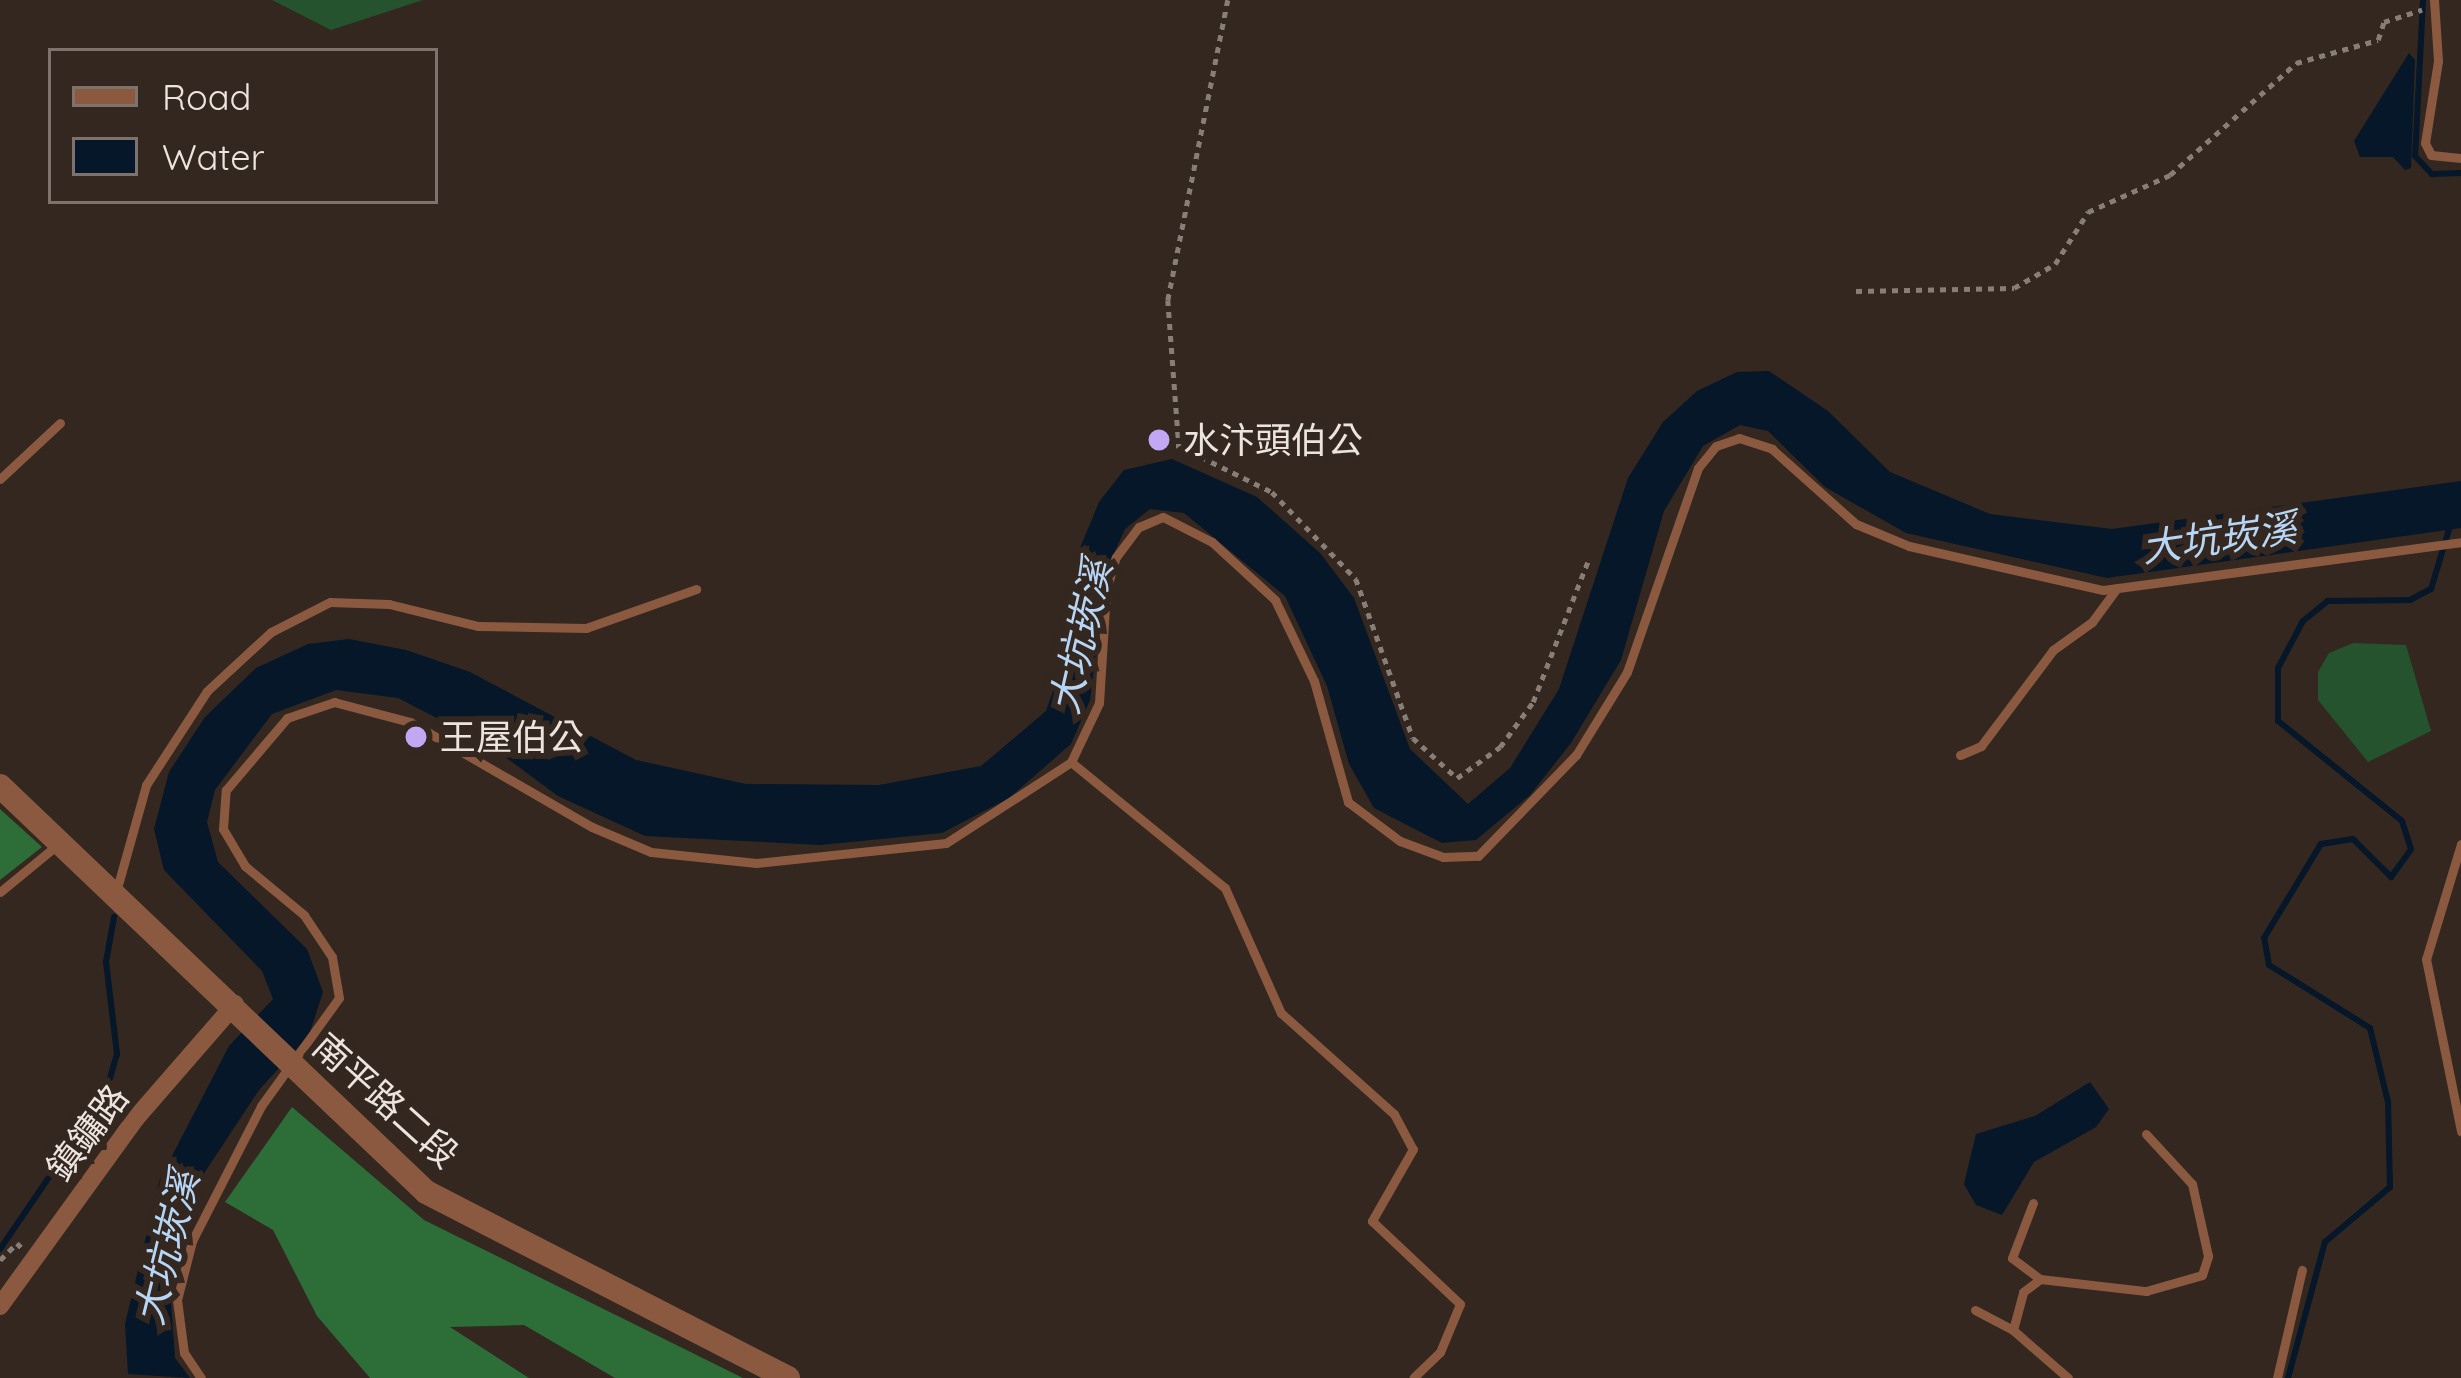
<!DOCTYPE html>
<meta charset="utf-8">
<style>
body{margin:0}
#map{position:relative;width:2461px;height:1378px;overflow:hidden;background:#33271f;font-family:Quicksand,"Noto Sans TC",sans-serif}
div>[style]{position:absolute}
.green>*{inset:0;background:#25532d}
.forest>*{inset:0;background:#2c6d38}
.water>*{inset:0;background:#051728}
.stream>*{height:6px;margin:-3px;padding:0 3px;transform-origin:3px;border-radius:3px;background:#051728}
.path>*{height:4.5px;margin-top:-2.25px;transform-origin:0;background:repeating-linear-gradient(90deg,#887e78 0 6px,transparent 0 12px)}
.service>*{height:9px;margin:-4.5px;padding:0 4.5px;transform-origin:4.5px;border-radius:4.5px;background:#8a5940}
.minor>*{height:18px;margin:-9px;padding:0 9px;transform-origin:9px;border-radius:9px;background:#8a5940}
.tertiary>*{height:24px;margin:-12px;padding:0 12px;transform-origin:12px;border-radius:12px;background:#8a5940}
.dots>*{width:33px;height:33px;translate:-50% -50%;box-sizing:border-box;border:6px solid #33271f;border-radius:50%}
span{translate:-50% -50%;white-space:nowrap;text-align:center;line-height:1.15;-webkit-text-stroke:12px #33271f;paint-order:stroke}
.poi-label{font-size:36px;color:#ece4df}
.left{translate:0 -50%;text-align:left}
.street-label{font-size:36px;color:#ece4df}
.water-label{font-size:39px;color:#b7d6f5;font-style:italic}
.legend{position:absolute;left:48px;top:48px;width:390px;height:156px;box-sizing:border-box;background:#33271f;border:3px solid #7d736c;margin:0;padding:15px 21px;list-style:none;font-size:36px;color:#ece4df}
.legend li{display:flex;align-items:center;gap:24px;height:60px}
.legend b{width:60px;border:3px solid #7d736c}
</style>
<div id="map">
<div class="green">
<i style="clip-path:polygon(272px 0,423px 0,331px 30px)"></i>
<i style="clip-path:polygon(2353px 643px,2406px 645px,2431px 731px,2368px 762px,2318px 700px,2318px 672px,2329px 653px)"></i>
</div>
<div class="forest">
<i style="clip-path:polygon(0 809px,42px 847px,0 880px)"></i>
<i style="clip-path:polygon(292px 1107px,424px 1220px,743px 1378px,615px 1378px,524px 1325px,450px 1327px,529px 1378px,370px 1378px,317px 1316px,273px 1230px,225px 1202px)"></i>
</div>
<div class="water">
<i style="clip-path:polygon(2409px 53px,2415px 60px,2411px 168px,2405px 170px,2393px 157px,2360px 157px,2354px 141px)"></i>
<i style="clip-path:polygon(1769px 371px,1828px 411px,1890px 472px,1990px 514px,2112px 529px,2461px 481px,2461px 528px,2107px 578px,1906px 533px,1825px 487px,1768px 431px,1740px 425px,1703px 446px,1664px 511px,1621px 660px,1571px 743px,1530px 795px,1476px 840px,1442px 843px,1374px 808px,1349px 764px,1327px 686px,1285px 596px,1184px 513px,1150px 509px,1125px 529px,1106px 571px,1090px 700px,1071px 744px,1009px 798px,942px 833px,820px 845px,645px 836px,558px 796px,489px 745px,398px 698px,336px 690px,272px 714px,215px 790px,207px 822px,218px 862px,307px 949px,323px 992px,309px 1035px,259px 1090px,195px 1187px,169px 1275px,175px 1358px,190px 1378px,128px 1374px,125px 1324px,160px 1179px,229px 1046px,273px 999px,262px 971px,164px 870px,154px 829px,169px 772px,205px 717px,256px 668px,308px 644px,349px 639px,406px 650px,470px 672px,636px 760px,746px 784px,879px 785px,981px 766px,1046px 711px,1063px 662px,1080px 548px,1099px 502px,1124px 470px,1172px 459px,1257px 497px,1320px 553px,1354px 598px,1410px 749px,1468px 804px,1510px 768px,1559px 689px,1628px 478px,1663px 422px,1697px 391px,1737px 372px)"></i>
<i style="clip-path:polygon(2090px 1082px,2109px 1109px,2096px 1127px,2034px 1162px,2002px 1215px,1976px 1205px,1964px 1184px,1976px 1134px,2035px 1116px)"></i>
</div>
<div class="stream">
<i style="left:2423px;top:0;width:156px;rotate:92.9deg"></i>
<i style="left:2415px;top:156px;width:25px;rotate:47deg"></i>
<i style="left:2432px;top:174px;width:29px;rotate:-2deg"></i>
<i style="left:0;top:1249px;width:186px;rotate:-55.7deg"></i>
<i style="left:105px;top:1095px;width:43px;rotate:-73.7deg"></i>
<i style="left:117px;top:1054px;width:93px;rotate:-96.8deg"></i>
<i style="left:106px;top:962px;width:46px;rotate:-79.9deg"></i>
<i style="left:2288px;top:1378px;width:141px;rotate:-74.8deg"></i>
<i style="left:2325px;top:1242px;width:85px;rotate:-40.2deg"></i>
<i style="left:2390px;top:1187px;width:85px;rotate:-91.3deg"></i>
<i style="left:2388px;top:1102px;width:76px;rotate:-103.7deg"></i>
<i style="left:2370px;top:1028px;width:119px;rotate:-148deg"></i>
<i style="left:2269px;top:965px;width:27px;rotate:-100deg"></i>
<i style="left:2264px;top:938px;width:110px;rotate:-58.8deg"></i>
<i style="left:2321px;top:844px;width:32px;rotate:-9deg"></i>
<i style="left:2353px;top:839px;width:54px;rotate:45deg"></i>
<i style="left:2391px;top:877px;width:34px;rotate:-54deg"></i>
<i style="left:2411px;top:849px;width:29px;rotate:-108deg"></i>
<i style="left:2402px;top:821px;width:159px;rotate:-141.1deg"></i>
<i style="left:2278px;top:721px;width:53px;rotate:-90deg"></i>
<i style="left:2278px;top:668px;width:53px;rotate:-62deg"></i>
<i style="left:2303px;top:621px;width:32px;rotate:-39deg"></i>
<i style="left:2328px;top:601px;width:82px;rotate:-0.7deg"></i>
<i style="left:2410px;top:600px;width:24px;rotate:-28deg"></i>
<i style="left:2431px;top:589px;width:66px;rotate:-73.2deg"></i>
</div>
<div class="path">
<i style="left:1228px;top:0;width:306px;rotate:101.3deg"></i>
<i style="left:1168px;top:300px;width:146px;rotate:85.7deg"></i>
<i style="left:1179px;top:446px;width:104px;rotate:26.3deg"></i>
<i style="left:1272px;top:492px;width:121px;rotate:46deg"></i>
<i style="left:1356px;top:579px;width:169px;rotate:70.3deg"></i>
<i style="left:1413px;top:738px;width:59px;rotate:42.3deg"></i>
<i style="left:1457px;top:778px;width:53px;rotate:-35.8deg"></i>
<i style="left:1500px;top:747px;width:56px;rotate:-53.7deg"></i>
<i style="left:1533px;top:702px;width:151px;rotate:-68.7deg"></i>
<i style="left:1856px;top:291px;width:158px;rotate:-1.1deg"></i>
<i style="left:2014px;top:288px;width:48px;rotate:-30.3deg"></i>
<i style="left:2055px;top:264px;width:62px;rotate:-57.6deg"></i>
<i style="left:2088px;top:212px;width:90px;rotate:-24.3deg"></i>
<i style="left:2170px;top:175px;width:169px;rotate:-41.6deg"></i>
<i style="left:2296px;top:63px;width:85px;rotate:-15.7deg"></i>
<i style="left:2378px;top:40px;width:19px;rotate:-72deg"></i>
<i style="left:2384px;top:22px;width:40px;rotate:-18deg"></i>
<i style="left:1146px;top:440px;width:11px;rotate:56deg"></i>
<i style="left:1152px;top:449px;width:27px;rotate:-6deg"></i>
<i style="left:0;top:1260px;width:24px;rotate:-45deg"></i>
<i style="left:17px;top:1243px;width:7px;rotate:45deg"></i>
</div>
<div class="service">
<i style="left:2434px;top:0;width:61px;rotate:86.2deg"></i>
<i style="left:2438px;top:61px;width:83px;rotate:99deg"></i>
<i style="left:2425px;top:143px;width:13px;rotate:63deg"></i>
<i style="left:2431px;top:155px;width:30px;rotate:6deg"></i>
<i style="left:0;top:479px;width:82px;rotate:-43deg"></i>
<i style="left:1960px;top:755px;width:23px;rotate:-23deg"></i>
<i style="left:1981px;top:746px;width:120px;rotate:-53.1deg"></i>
<i style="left:2053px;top:650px;width:48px;rotate:-35.7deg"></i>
<i style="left:2092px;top:622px;width:42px;rotate:-53.7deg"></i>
<i style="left:1071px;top:762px;width:199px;rotate:39.3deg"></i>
<i style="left:1225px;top:888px;width:137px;rotate:65.9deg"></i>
<i style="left:1281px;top:1013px;width:152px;rotate:41.8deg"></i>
<i style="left:1394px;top:1114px;width:40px;rotate:62deg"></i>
<i style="left:1413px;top:1149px;width:83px;rotate:119.7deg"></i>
<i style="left:1372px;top:1221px;width:121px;rotate:43.3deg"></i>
<i style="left:1460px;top:1304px;width:52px;rotate:112.6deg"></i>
<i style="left:1440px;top:1352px;width:37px;rotate:136deg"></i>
<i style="left:2461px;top:844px;width:120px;rotate:106.9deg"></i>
<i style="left:2426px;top:959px;width:176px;rotate:78.5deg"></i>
<i style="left:0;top:892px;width:74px;rotate:-39.5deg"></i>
<i style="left:116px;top:892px;width:111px;rotate:-74.3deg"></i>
<i style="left:146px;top:785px;width:112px;rotate:-57deg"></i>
<i style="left:207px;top:691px;width:87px;rotate:-42.7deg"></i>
<i style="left:271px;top:632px;width:66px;rotate:-27deg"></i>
<i style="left:330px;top:602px;width:59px;rotate:1.9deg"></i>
<i style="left:389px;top:604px;width:92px;rotate:13.9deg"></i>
<i style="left:478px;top:626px;width:108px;rotate:1.1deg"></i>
<i style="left:586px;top:628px;width:117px;rotate:-19.5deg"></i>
<i style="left:2033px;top:1203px;width:59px;rotate:110.9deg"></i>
<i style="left:2012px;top:1258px;width:35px;rotate:37deg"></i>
<i style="left:1975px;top:1310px;width:43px;rotate:27.8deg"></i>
<i style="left:201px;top:1378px;width:30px;rotate:-124deg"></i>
<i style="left:184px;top:1353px;width:53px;rotate:-97.5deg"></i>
<i style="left:177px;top:1300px;width:61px;rotate:-75.7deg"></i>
<i style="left:192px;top:1241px;width:152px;rotate:-62.9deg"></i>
<i style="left:261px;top:1106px;width:133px;rotate:-54.2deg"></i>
<i style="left:339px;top:998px;width:42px;rotate:-99.7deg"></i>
<i style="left:332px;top:957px;width:50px;rotate:-123.7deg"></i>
<i style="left:304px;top:915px;width:77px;rotate:-140.3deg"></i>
<i style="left:245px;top:866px;width:43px;rotate:-120.7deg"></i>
<i style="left:223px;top:829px;width:39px;rotate:-86deg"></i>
<i style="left:226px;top:790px;width:94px;rotate:-49.7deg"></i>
<i style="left:287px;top:718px;width:50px;rotate:-18.8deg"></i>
<i style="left:334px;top:702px;width:79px;rotate:14.7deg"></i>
<i style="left:410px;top:722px;width:210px;rotate:30deg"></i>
<i style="left:592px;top:827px;width:64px;rotate:23deg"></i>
<i style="left:651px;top:852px;width:106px;rotate:6deg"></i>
<i style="left:756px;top:863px;width:191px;rotate:-6deg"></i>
<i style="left:946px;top:843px;width:149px;rotate:-32.9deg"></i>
<i style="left:1071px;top:762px;width:65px;rotate:-64.6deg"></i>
<i style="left:1099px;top:703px;width:112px;rotate:-86.4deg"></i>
<i style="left:1106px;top:591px;width:35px;rotate:-74deg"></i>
<i style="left:1116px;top:557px;width:38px;rotate:-53deg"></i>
<i style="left:1139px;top:527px;width:26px;rotate:-23deg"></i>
<i style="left:1163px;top:517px;width:55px;rotate:27deg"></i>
<i style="left:1212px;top:542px;width:86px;rotate:42.6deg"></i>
<i style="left:1275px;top:600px;width:90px;rotate:64.3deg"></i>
<i style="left:1314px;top:681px;width:126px;rotate:74.3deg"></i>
<i style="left:1348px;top:802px;width:65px;rotate:36.9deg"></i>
<i style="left:1400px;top:841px;width:46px;rotate:20.4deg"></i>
<i style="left:1443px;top:857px;width:35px;rotate:-2deg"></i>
<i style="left:1478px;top:856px;width:141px;rotate:-45.9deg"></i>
<i style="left:1576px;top:755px;width:97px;rotate:-58.4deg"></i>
<i style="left:1627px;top:672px;width:216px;rotate:-70.8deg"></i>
<i style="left:1698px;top:468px;width:28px;rotate:-51deg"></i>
<i style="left:1716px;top:446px;width:24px;rotate:-19deg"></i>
<i style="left:1739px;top:438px;width:35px;rotate:18deg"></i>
<i style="left:1772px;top:449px;width:113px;rotate:41.8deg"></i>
<i style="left:1856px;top:524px;width:57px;rotate:22.5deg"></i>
<i style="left:1909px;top:546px;width:199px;rotate:12.8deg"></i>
<i style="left:2103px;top:590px;width:361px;rotate:-7.6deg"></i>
<i style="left:2068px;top:1378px;width:73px;rotate:-138.9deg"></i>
<i style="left:2013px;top:1330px;width:39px;rotate:-75deg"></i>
<i style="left:2023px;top:1292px;width:21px;rotate:-37deg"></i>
<i style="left:2040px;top:1279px;width:107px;rotate:6.5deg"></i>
<i style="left:2146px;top:1291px;width:58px;rotate:-15.9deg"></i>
<i style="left:2202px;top:1275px;width:20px;rotate:-72deg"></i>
<i style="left:2208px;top:1256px;width:74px;rotate:-102.5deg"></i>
<i style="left:2192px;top:1184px;width:68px;rotate:-132.6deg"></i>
<i style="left:2277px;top:1378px;width:111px;rotate:-77deg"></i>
</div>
<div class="minor">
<i style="left:0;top:1306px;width:232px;rotate:-54.1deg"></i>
<i style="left:136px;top:1118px;width:151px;rotate:-49deg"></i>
</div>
<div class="tertiary">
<i style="left:0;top:786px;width:588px;rotate:43.62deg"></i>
<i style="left:426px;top:1192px;width:407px;rotate:27.2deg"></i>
</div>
<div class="dots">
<i style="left:1159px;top:440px;background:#c2a7f2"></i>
<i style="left:416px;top:737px;background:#c2a7f2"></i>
</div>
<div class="poi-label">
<span class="left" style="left:1183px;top:440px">水汴頭伯公</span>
<span class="left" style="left:440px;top:737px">王屋伯公</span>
</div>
<div class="street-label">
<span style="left:386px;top:1100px;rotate:42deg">南平路二段</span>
<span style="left:87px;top:1132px;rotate:-53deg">鎮鏞路</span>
</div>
<div class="water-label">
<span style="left:2219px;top:538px;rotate:-8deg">大坑崁溪</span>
<span style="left:1081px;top:637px;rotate:-77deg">大坑崁溪</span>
<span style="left:167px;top:1248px;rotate:-76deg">大坑崁溪</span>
</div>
<ul class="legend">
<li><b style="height:15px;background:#8a5940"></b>Road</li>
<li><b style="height:33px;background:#051728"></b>Water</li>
</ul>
</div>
